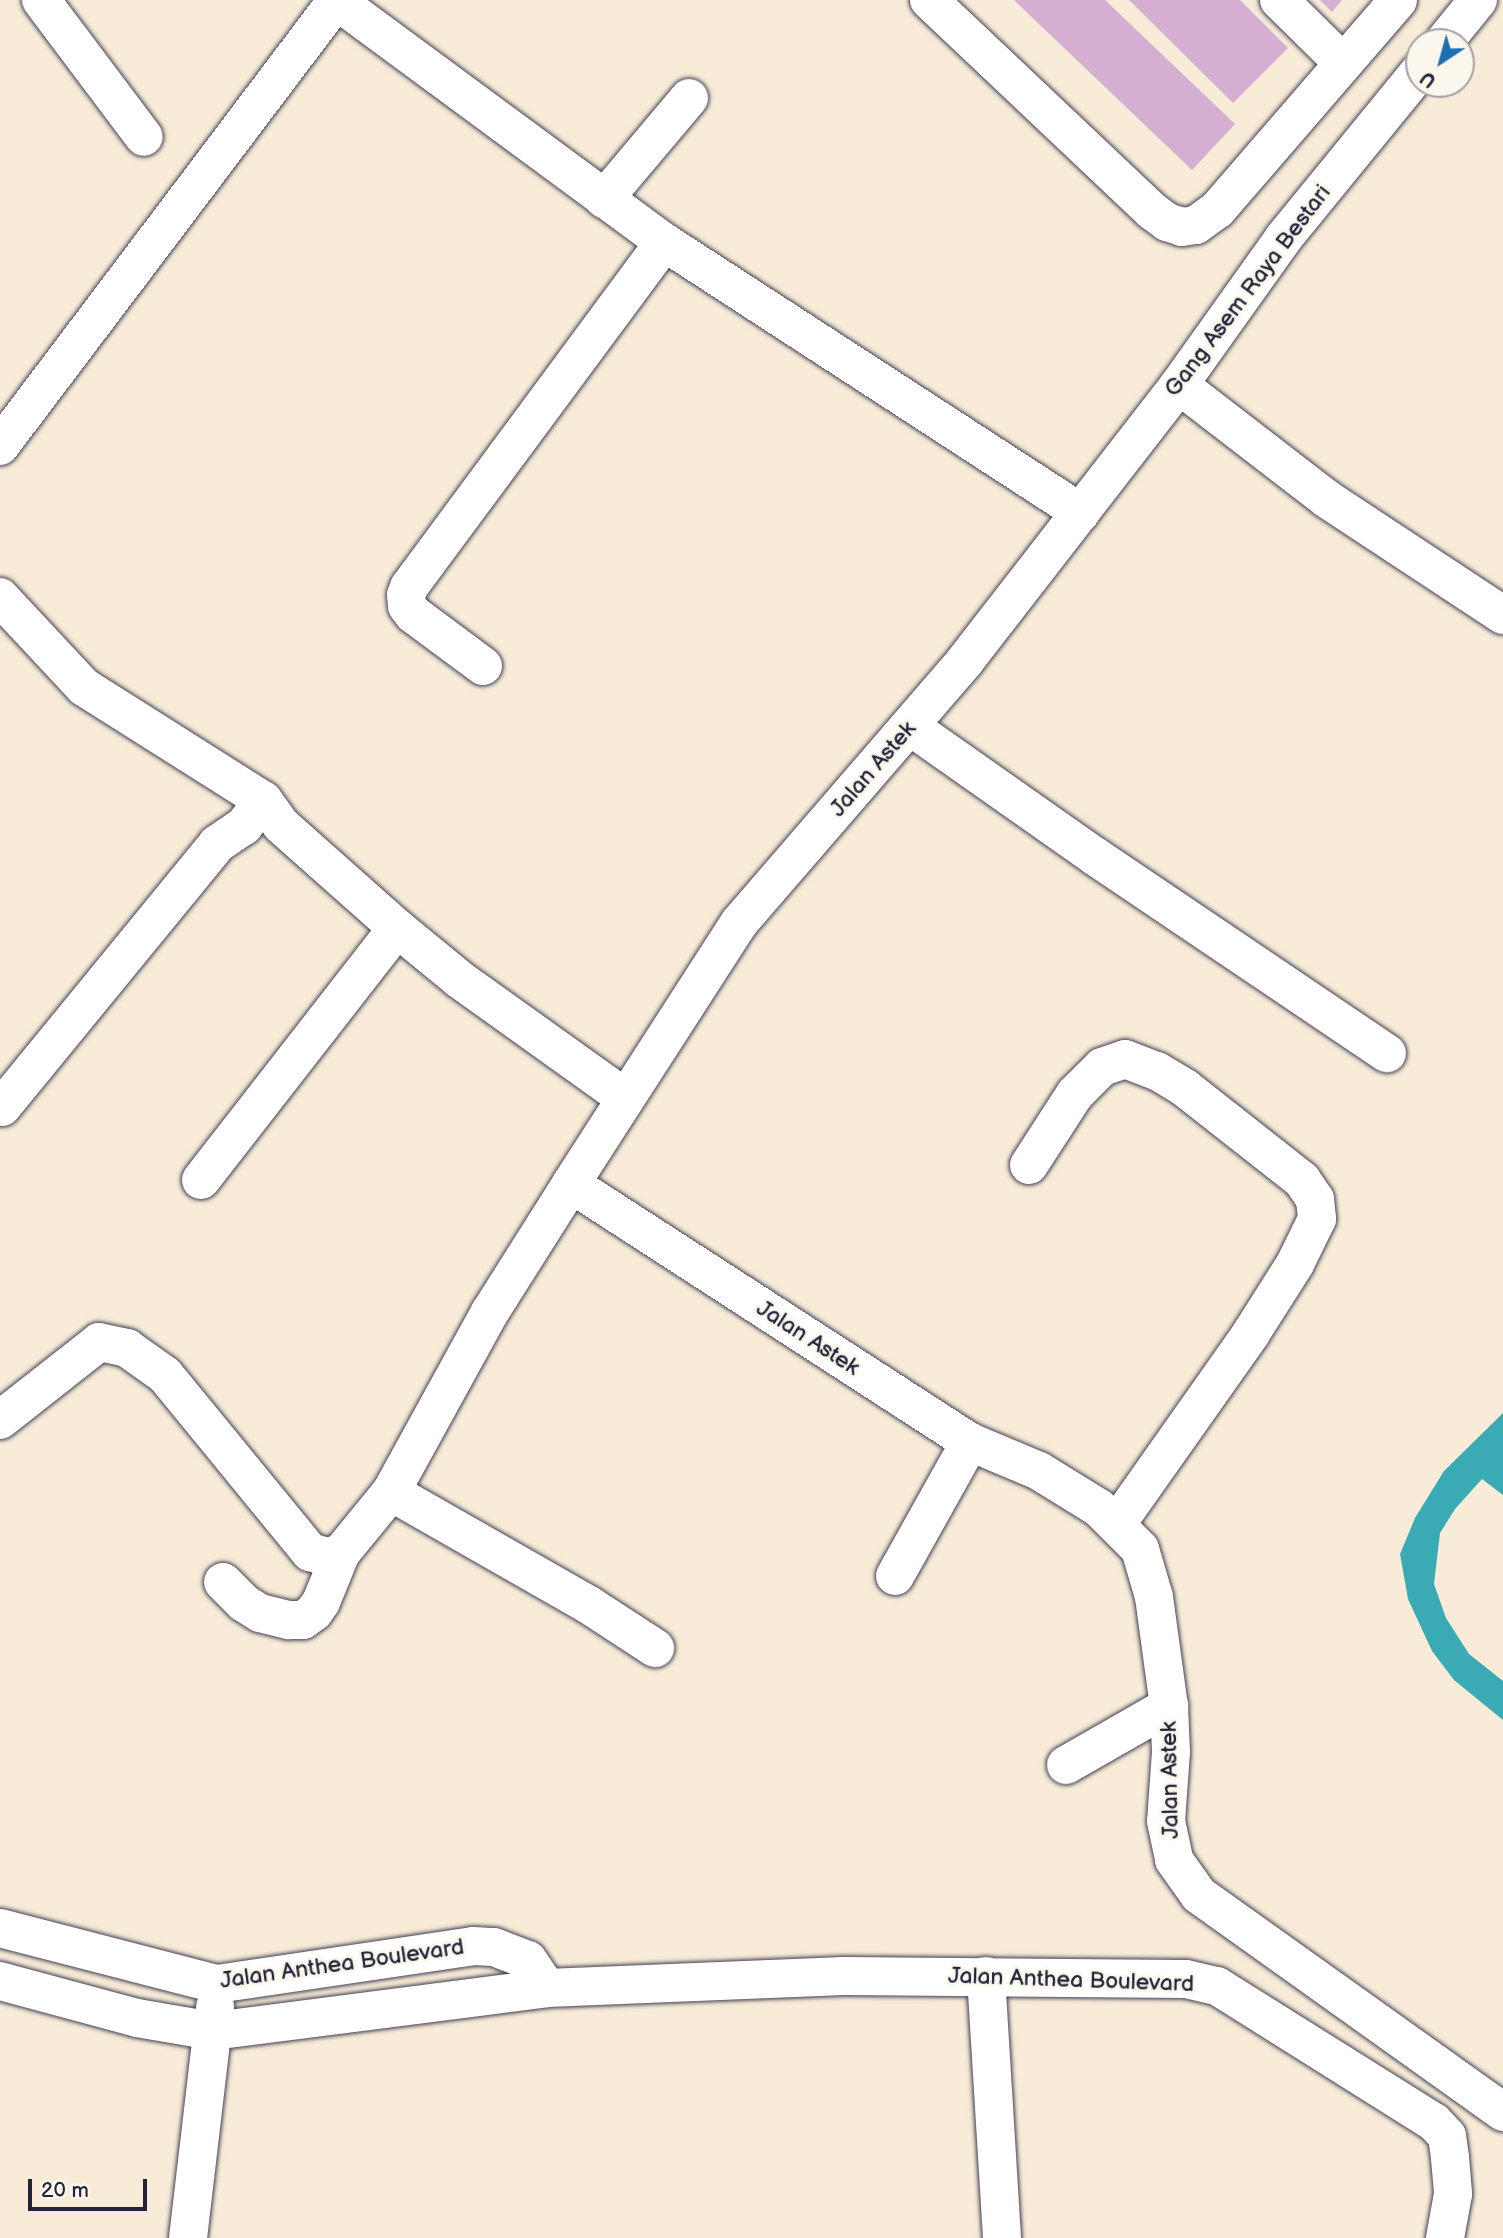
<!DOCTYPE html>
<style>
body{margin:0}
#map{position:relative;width:1503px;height:2238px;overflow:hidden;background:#f8ebd8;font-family:"Balsamiq Sans",sans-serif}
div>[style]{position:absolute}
.water>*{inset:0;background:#3aabb5}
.building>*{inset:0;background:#d4afd2}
.roads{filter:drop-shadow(0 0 2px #424053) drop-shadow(0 0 2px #424053)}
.minor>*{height:38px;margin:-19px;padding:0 19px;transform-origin:19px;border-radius:19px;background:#fff}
span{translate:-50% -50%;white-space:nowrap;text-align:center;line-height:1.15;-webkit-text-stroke:6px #fbf7ec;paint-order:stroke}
.street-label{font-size:23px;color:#22223b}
.north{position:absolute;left:1405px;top:28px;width:70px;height:70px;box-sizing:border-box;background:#fbf7ec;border:2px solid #a4a2a5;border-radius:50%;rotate:216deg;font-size:19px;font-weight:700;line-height:28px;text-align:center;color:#22223b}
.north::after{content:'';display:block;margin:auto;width:24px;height:32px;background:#1f6fb2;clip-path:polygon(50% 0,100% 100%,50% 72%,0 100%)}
.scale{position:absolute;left:28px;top:2179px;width:119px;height:32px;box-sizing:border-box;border:4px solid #22223b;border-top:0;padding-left:9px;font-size:21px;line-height:24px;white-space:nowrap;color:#22223b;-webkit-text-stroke:5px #fbf7ec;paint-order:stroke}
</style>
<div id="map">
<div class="water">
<i style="clip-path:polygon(1503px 1413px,1503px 1495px,1482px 1479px,1455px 1509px,1440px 1533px,1434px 1584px,1446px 1618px,1469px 1654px,1503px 1681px,1503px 1720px,1454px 1680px,1432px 1651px,1408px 1599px,1400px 1554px,1415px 1518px,1444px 1471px)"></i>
</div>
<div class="building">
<i style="clip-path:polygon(1014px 0,1105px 0,1235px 124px,1192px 170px)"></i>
<i style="clip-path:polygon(1129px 0,1240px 0,1288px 48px,1233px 103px)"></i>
<i style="clip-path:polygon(1320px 0,1342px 0,1332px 12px)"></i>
</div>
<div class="roads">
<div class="minor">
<i style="left:41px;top:0;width:171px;rotate:53.1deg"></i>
<i style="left:929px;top:0;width:307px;rotate:43.4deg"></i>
<i style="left:1152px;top:211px;width:19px;rotate:36deg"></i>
<i style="left:1167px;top:222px;width:16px;rotate:18deg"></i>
<i style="left:1182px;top:227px;width:14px;rotate:-8deg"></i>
<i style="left:1196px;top:225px;width:26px;rotate:-36deg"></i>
<i style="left:1217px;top:210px;width:277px;rotate:-49.2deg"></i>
<i style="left:1279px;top:0;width:90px;rotate:44.5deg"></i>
<i style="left:337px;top:1px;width:406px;rotate:36.4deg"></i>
<i style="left:664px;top:242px;width:497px;rotate:33deg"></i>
<i style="left:1444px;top:42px;width:54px;rotate:-51deg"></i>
<i style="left:1419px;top:72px;width:215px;rotate:129.2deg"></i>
<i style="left:1283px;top:239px;width:179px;rotate:125.5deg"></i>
<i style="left:1179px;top:385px;width:348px;rotate:127.8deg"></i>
<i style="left:966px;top:660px;width:347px;rotate:130.8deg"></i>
<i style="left:739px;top:923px;width:310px;rotate:122.8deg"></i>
<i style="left:571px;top:1184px;width:475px;rotate:32.9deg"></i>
<i style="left:970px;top:1442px;width:75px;rotate:22.8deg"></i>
<i style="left:1039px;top:1471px;width:70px;rotate:31.7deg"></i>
<i style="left:1099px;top:1508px;width:58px;rotate:45deg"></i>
<i style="left:1140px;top:1549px;width:50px;rotate:73.7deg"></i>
<i style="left:1154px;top:1597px;width:110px;rotate:82.2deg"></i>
<i style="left:1169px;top:1706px;width:46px;rotate:87.5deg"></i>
<i style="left:1171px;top:1752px;width:69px;rotate:94.1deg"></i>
<i style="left:1166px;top:1821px;width:40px;rotate:78deg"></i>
<i style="left:1174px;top:1860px;width:43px;rotate:54.5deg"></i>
<i style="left:1199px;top:1895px;width:374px;rotate:35.5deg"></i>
<i style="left:604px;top:199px;width:132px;rotate:-49.9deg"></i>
<i style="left:1179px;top:385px;width:187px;rotate:37.6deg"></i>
<i style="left:1327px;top:499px;width:211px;rotate:33.4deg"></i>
<i style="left:0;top:446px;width:559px;rotate:-52.93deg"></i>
<i style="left:0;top:597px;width:123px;rotate:47deg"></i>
<i style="left:84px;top:687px;width:212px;rotate:32.3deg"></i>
<i style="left:483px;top:666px;width:87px;rotate:-143.4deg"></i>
<i style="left:413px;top:614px;width:10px;rotate:-127deg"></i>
<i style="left:407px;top:606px;width:11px;rotate:-95deg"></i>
<i style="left:406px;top:595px;width:9px;rotate:-69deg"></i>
<i style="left:409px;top:587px;width:429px;rotate:-53.5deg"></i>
<i style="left:911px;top:727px;width:226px;rotate:35.1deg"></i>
<i style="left:1096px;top:857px;width:351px;rotate:34deg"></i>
<i style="left:2px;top:1107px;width:340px;rotate:-50.7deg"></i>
<i style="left:217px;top:844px;width:32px;rotate:-34deg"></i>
<i style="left:244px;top:826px;width:32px;rotate:-54deg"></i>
<i style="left:263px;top:800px;width:31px;rotate:54deg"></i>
<i style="left:281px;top:825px;width:155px;rotate:41.6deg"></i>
<i style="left:397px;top:928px;width:80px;rotate:39.4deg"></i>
<i style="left:459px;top:979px;width:204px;rotate:35.6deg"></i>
<i style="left:1029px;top:1165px;width:85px;rotate:-57.1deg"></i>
<i style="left:1075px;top:1094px;width:38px;rotate:-45deg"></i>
<i style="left:1102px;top:1067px;width:24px;rotate:-19deg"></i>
<i style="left:1125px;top:1059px;width:34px;rotate:21deg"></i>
<i style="left:1157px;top:1071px;width:33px;rotate:31deg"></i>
<i style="left:1185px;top:1088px;width:149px;rotate:38.2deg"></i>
<i style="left:1302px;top:1180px;width:23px;rotate:56deg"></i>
<i style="left:1315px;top:1199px;width:20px;rotate:84deg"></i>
<i style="left:1317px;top:1219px;width:50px;rotate:116.1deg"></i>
<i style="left:1295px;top:1264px;width:84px;rotate:122.4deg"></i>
<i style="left:1250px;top:1335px;width:232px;rotate:125.2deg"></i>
<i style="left:201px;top:1180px;width:319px;rotate:-52.1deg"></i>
<i style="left:0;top:1420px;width:126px;rotate:-38.2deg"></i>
<i style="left:99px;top:1342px;width:29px;rotate:12deg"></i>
<i style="left:127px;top:1348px;width:47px;rotate:35.4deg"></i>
<i style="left:165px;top:1375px;width:229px;rotate:50.7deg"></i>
<i style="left:310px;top:1552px;width:19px;rotate:16deg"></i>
<i style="left:328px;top:1557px;width:14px;rotate:-17deg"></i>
<i style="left:341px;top:1553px;width:79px;rotate:-50.7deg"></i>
<i style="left:391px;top:1492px;width:205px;rotate:-61.2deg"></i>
<i style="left:490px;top:1312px;width:151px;rotate:-57.7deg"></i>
<i style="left:391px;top:1492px;width:228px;rotate:29.7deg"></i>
<i style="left:589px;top:1605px;width:79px;rotate:33.1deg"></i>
<i style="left:895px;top:1576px;width:154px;rotate:-60.8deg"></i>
<i style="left:223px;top:1582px;width:30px;rotate:45deg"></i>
<i style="left:244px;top:1603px;width:19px;rotate:32deg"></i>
<i style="left:260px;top:1613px;width:30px;rotate:14deg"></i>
<i style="left:289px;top:1620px;width:14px"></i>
<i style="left:303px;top:1620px;width:14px;rotate:-36deg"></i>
<i style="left:314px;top:1612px;width:12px;rotate:-55deg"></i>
<i style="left:321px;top:1602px;width:53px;rotate:-67.8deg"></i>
<i style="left:1066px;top:1765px;width:119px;rotate:-29.8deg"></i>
<i style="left:0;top:1928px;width:224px;rotate:14.5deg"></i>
<i style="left:217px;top:1984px;width:259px;rotate:-8.4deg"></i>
<i style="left:473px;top:1946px;width:21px;rotate:3deg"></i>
<i style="left:494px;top:1947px;width:36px;rotate:21deg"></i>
<i style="left:528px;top:1960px;width:34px;rotate:56deg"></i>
<i style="left:986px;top:1976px;width:262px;rotate:86.5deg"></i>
<i style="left:0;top:1981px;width:142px;rotate:15.1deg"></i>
<i style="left:137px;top:2018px;width:77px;rotate:9.7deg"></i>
<i style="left:213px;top:2031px;width:337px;rotate:-7.3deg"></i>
<i style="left:547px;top:1988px;width:297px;rotate:-2.3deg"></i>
<i style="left:844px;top:1976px;width:342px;rotate:0.5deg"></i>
<i style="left:1186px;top:1979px;width:32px;rotate:13deg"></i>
<i style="left:1217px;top:1986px;width:256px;rotate:32.1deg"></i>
<i style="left:1434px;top:2122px;width:19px;rotate:47deg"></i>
<i style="left:1447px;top:2136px;width:22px;rotate:82deg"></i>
<i style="left:1450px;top:2158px;width:36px;rotate:85deg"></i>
<i style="left:1453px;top:2194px;width:45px;rotate:100.3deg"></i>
<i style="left:188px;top:2238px;width:233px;rotate:-83.3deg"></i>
</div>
</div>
<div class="street-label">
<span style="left:1248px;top:291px;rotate:-53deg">Gang Asem Raya Bestari</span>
<span style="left:873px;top:769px;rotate:-49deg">Jalan Astek</span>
<span style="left:808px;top:1338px;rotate:33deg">Jalan Astek</span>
<span style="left:1170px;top:1780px;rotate:-91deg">Jalan Astek</span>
<span style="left:342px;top:1964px;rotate:-8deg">Jalan Anthea Boulevard</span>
<span style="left:1071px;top:1980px;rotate:2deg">Jalan Anthea Boulevard</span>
</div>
<div class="north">U</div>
<div class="scale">20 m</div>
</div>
